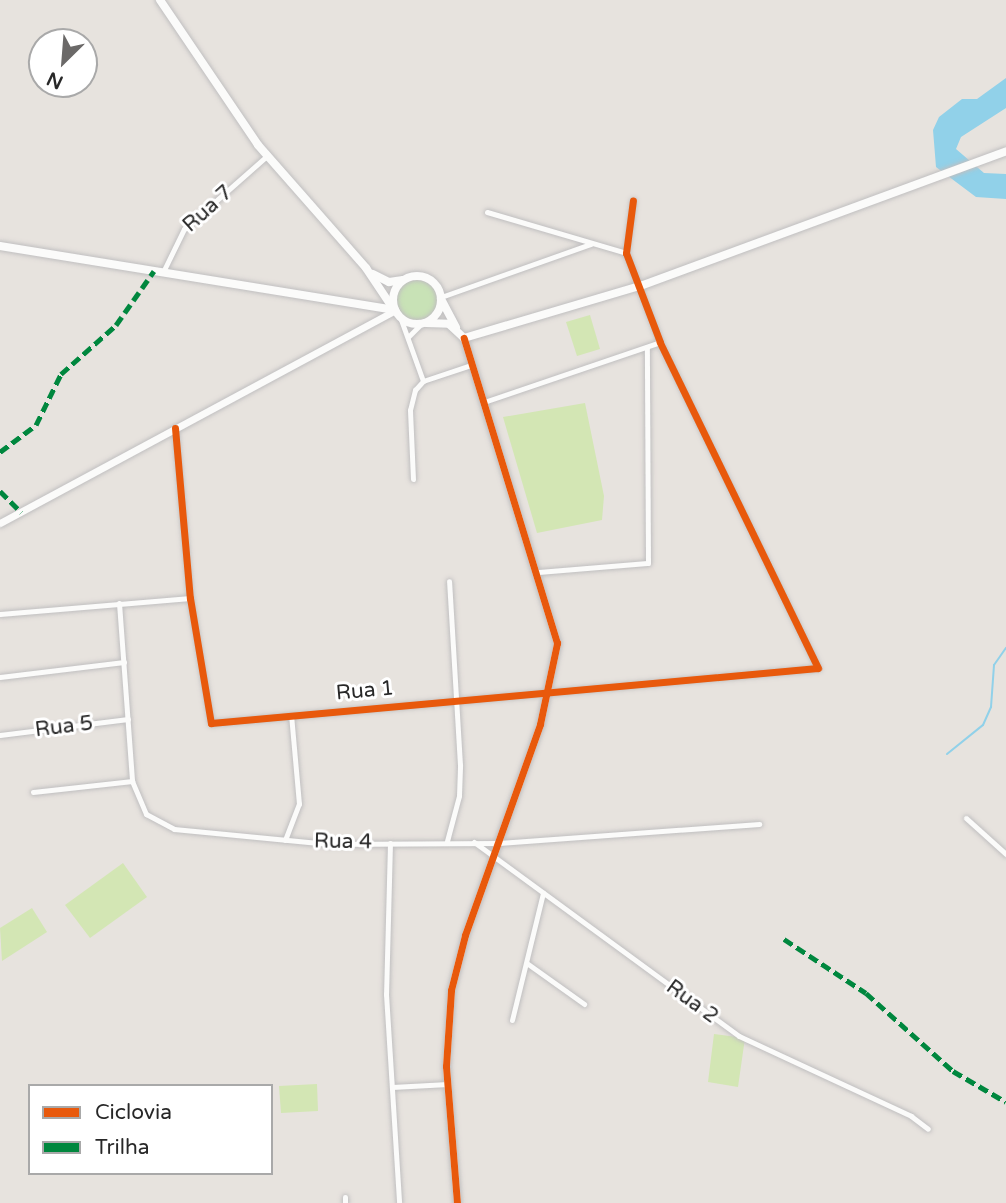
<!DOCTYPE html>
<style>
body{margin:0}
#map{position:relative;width:1006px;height:1203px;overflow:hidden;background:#e7e3de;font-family:"Varela Round",sans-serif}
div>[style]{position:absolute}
.green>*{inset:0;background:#c8e2b6}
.round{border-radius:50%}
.pitch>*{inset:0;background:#d3e6b4}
.water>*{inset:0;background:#91d1e9}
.stream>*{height:2px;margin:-1px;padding:0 1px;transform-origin:1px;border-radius:1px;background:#91d1e9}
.roads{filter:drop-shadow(0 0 2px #c0bfc0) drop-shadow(0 0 2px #c0bfc0)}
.minor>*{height:5px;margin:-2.5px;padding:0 2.5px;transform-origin:2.5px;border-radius:2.5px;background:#fbfbfa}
.tertiary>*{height:7px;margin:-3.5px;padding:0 3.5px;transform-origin:3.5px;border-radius:3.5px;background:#fbfbfa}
.secondary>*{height:8px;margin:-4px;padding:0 4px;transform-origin:4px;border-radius:4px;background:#fbfbfa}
.secondary>.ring{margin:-4px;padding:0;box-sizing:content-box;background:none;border:8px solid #fbfbfa;border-radius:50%}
.quiet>*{height:5px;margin-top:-2.5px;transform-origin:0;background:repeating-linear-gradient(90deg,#00873e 0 10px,transparent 0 15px)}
.cycleway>*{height:7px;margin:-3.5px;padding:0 3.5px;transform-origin:3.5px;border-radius:3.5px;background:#e8590c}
span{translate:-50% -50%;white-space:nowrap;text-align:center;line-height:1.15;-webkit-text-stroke:6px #fff;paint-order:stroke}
.street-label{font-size:21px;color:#282828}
.legend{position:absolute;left:28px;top:1084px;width:245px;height:91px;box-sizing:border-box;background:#fff;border:2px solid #a9a9a9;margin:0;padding:9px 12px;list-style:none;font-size:21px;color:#282828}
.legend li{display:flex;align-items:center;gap:14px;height:35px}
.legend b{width:35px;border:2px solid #a9a9a9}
.north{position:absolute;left:28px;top:28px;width:70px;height:70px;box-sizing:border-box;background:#fff;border:2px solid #a9a9a9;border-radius:50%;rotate:205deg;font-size:19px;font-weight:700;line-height:28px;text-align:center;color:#282828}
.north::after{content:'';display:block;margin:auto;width:24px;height:32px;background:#6b6968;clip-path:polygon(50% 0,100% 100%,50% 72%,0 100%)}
</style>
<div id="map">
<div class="green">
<i class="round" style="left:397px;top:280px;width:40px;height:40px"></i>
</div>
<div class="pitch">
<i style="clip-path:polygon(590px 315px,600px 349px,577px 356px,566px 322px)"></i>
<i style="clip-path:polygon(585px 403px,604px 496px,602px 520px,537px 533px,503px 417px)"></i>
<i style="clip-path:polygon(123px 863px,147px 897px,90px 938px,65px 905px)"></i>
<i style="clip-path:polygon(32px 908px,47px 932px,2px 961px,0 928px)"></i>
<i style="clip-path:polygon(714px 1034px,745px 1038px,738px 1087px,708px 1082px)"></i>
<i style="clip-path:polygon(317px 1084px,318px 1111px,281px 1113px,279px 1086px)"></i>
</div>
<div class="water">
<i style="clip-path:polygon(1006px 78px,1006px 108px,961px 137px,956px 149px,984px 173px,1006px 174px,1006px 199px,976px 197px,936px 167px,933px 130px,939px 117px,962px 99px,977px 99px)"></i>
</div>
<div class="stream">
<i style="left:947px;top:754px;width:46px;rotate:-38.9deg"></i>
<i style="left:983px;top:725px;width:20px;rotate:-66deg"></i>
<i style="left:991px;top:707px;width:42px;rotate:-85.9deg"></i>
<i style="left:994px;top:665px;width:21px;rotate:-55deg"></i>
</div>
<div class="roads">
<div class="minor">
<i style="left:487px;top:212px;width:145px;rotate:16.4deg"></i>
<i style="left:163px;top:272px;width:48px;rotate:-64deg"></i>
<i style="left:184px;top:229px;width:112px;rotate:-41.4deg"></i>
<i style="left:441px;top:297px;width:159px;rotate:-19.5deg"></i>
<i style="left:400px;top:317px;width:68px;rotate:70.2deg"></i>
<i style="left:409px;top:336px;width:17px;rotate:-45deg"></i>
<i style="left:484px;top:402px;width:186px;rotate:-18.8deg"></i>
<i style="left:175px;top:428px;width:171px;rotate:85deg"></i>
<i style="left:190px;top:598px;width:127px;rotate:80.5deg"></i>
<i style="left:211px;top:723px;width:609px;rotate:-5.18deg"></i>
<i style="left:818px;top:668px;width:362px;rotate:-115.9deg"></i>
<i style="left:660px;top:342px;width:95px;rotate:-110.9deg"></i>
<i style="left:626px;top:253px;width:53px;rotate:-82.5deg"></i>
<i style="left:413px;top:479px;width:69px;rotate:-92.5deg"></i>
<i style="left:410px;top:410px;width:21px;rotate:-76deg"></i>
<i style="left:415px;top:390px;width:12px;rotate:-48deg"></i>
<i style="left:423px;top:381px;width:51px;rotate:-18.4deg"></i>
<i style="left:538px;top:572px;width:110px;rotate:-4.7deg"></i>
<i style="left:648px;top:563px;width:216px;rotate:-90.3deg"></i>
<i style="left:119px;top:603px;width:178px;rotate:85.8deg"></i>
<i style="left:132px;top:781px;width:36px;rotate:67deg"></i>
<i style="left:146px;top:814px;width:32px;rotate:28deg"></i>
<i style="left:174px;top:829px;width:158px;rotate:5.5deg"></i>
<i style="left:331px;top:844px;width:168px;rotate:-0.3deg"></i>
<i style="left:499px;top:843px;width:261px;rotate:-4.2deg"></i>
<i style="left:0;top:614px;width:191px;rotate:-4.8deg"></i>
<i style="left:0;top:677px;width:125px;rotate:-6.9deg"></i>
<i style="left:0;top:735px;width:129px;rotate:-7.1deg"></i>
<i style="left:33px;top:792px;width:100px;rotate:-6.3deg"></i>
<i style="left:966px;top:818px;width:54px;rotate:42deg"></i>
<i style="left:285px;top:840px;width:39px;rotate:-69deg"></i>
<i style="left:299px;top:804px;width:89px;rotate:-95.1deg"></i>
<i style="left:447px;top:841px;width:47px;rotate:-75.1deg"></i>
<i style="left:459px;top:796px;width:31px;rotate:-88deg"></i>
<i style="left:460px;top:765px;width:184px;rotate:-93.4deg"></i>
<i style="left:474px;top:842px;width:328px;rotate:36.2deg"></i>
<i style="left:739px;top:1036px;width:190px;rotate:24.9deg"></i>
<i style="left:911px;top:1116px;width:21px;rotate:37deg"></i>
<i style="left:390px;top:843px;width:151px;rotate:91.5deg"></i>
<i style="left:386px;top:994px;width:209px;rotate:86.4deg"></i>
<i style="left:528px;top:964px;width:69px;rotate:35.5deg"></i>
<i style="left:512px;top:1020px;width:131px;rotate:-76.3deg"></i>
<i style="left:392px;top:1087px;width:56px;rotate:-3.1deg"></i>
<i style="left:345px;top:1197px;width:6px;rotate:90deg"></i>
</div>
<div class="tertiary">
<i style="left:0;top:523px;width:449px;rotate:-28.3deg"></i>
<i style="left:457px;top:1203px;width:137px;rotate:-94.6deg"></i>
<i style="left:446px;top:1066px;width:76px;rotate:-86.2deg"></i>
<i style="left:451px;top:990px;width:57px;rotate:-75.7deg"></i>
<i style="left:465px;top:935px;width:224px;rotate:-70.4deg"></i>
<i style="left:540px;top:724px;width:83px;rotate:-78.1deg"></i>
<i style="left:557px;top:643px;width:319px;rotate:-107deg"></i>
</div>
<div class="secondary">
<i style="left:160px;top:0;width:175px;rotate:55.9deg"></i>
<i style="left:258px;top:145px;width:164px;rotate:48.7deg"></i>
<i style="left:366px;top:268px;width:50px;rotate:56.3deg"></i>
<i style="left:0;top:246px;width:400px;rotate:9.2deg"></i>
<i style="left:373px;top:274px;width:18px;rotate:27deg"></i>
<i style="left:389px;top:282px;width:14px;rotate:-8deg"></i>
<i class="ring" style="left:393px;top:276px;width:40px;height:40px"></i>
<i style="left:441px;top:299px;width:32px;rotate:62deg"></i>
<i style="left:426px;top:323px;width:23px;rotate:2deg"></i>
<i style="left:449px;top:324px;width:21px;rotate:43deg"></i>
<i style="left:464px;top:338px;width:184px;rotate:-16.5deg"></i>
<i style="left:640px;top:286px;width:390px;rotate:-20.2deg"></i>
</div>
</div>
<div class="quiet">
<i style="left:0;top:452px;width:45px;rotate:-36.9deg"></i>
<i style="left:36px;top:425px;width:57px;rotate:-63.9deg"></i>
<i style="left:61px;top:374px;width:74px;rotate:-41.7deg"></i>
<i style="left:116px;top:325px;width:66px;rotate:-54.9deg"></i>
<i style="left:0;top:491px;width:30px;rotate:45deg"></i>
<i style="left:784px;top:939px;width:98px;rotate:33.4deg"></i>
<i style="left:866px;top:993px;width:117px;rotate:41.9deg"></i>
<i style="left:953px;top:1071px;width:61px;rotate:30.3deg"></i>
</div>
<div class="cycleway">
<i style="left:175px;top:428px;width:171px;rotate:85deg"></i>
<i style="left:190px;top:598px;width:127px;rotate:80.5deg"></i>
<i style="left:211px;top:723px;width:609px;rotate:-5.18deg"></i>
<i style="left:818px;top:668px;width:362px;rotate:-115.9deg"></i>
<i style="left:660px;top:342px;width:95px;rotate:-110.9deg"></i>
<i style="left:626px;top:253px;width:53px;rotate:-82.5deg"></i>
<i style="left:457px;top:1203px;width:137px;rotate:-94.6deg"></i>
<i style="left:446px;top:1066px;width:76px;rotate:-86.2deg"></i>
<i style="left:451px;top:990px;width:57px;rotate:-75.7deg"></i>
<i style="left:465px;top:935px;width:224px;rotate:-70.4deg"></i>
<i style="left:540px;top:724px;width:83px;rotate:-78.1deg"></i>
<i style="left:557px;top:643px;width:319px;rotate:-107deg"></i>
</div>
<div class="street-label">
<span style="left:208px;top:209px;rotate:-42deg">Rua 7</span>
<span style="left:365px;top:691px;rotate:-5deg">Rua 1</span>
<span style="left:64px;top:727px;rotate:-7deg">Rua 5</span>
<span style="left:343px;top:842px;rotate:1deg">Rua 4</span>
<span style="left:692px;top:1002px;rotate:36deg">Rua 2</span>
</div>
<ul class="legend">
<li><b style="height:9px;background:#e8590c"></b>Ciclovia</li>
<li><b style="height:9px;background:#00873e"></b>Trilha</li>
</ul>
<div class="north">N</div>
</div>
